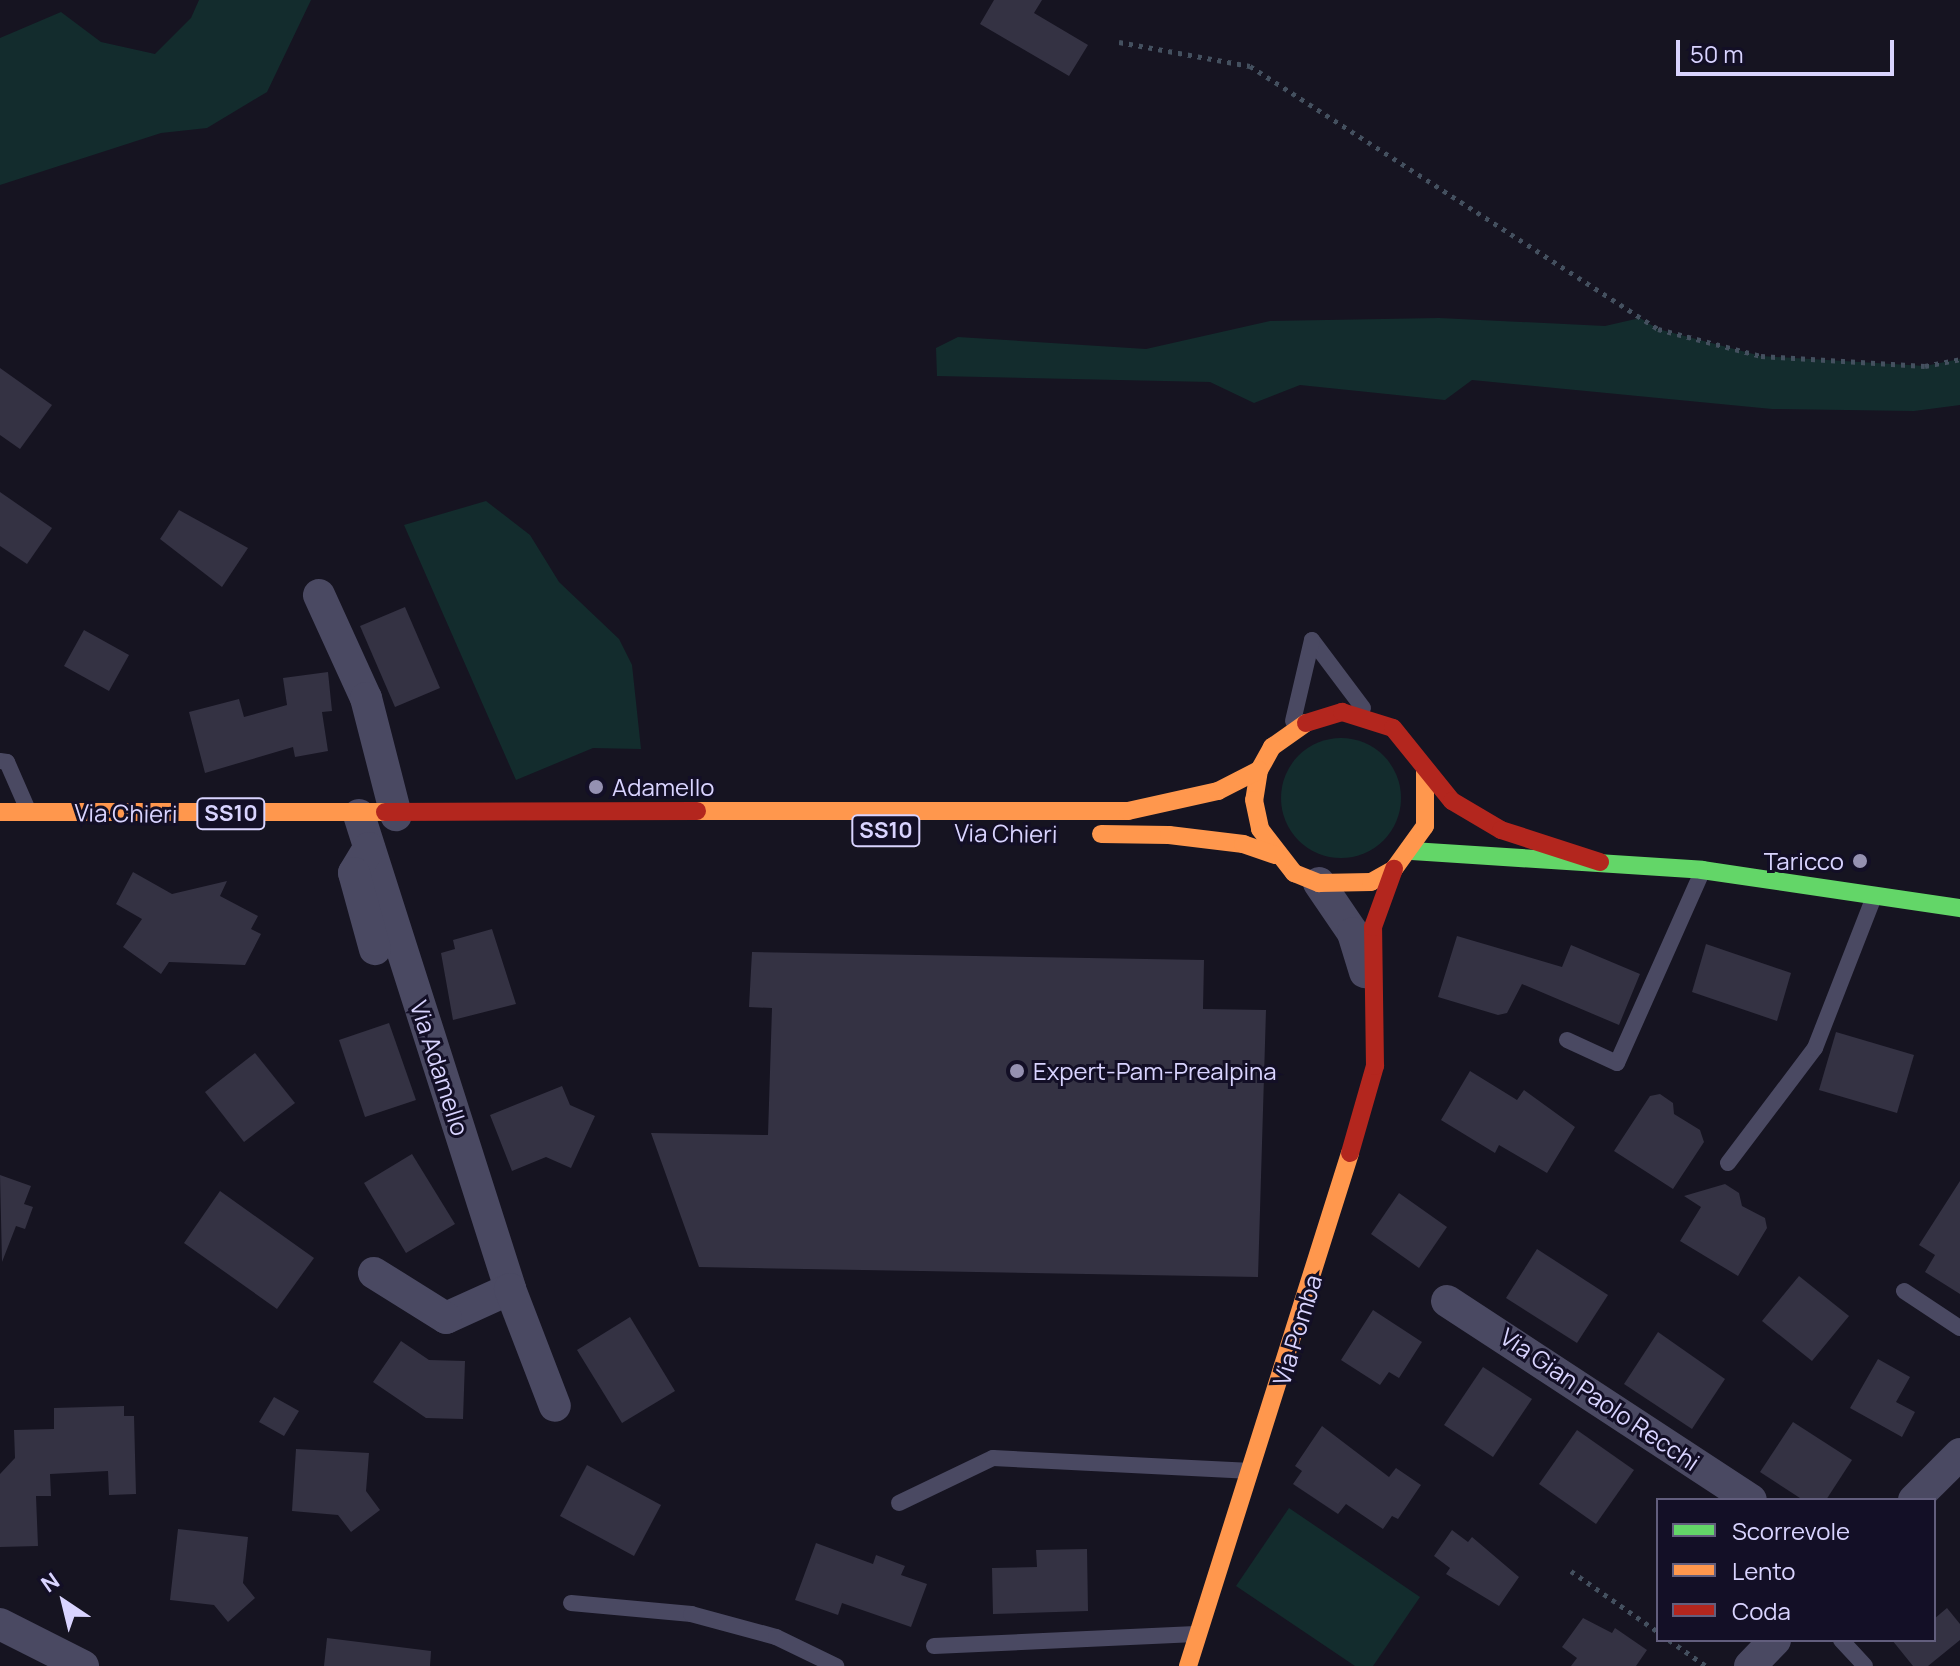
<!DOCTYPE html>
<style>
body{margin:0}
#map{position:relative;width:1960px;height:1666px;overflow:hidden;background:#161421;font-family:Manrope,sans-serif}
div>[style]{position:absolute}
.green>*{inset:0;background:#132c2d}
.round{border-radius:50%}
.building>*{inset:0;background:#343243}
.path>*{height:5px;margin-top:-2.5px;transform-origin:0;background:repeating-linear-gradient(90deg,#44505f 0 4px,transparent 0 10px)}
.lane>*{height:16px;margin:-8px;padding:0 8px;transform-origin:8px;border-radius:8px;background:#4a4962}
.street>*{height:32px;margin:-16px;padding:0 16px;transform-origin:16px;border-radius:16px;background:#4a4962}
.fast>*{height:18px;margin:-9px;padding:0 9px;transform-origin:9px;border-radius:9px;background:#63d668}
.slow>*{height:18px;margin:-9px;padding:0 9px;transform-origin:9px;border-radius:9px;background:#ff974d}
.jam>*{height:18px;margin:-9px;padding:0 9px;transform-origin:9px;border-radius:9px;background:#b3261e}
.dots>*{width:22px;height:22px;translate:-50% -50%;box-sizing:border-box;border:4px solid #130f26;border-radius:50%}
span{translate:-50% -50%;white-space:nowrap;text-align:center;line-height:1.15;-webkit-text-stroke:6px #130f26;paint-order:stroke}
.shield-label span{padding:2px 6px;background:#130f26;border:2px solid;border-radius:6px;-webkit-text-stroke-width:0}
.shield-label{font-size:22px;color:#d9d4ff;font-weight:700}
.poi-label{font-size:24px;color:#d9d4ff}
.left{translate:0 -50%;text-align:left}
.right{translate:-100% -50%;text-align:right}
.street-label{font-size:24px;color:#d9d4ff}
.legend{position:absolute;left:1656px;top:1498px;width:280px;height:144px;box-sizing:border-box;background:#130f26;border:2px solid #625e7d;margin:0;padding:10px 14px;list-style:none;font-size:24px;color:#d9d4ff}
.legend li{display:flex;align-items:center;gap:16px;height:40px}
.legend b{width:40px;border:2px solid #625e7d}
.north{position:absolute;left:24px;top:1562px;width:80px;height:80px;-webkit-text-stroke:6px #130f26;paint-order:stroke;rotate:325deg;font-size:22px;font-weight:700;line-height:32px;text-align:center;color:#d9d4ff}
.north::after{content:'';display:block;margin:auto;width:28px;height:36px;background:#d9d4ff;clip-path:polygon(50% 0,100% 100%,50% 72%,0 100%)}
.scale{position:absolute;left:1676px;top:40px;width:218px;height:36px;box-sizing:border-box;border:4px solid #d9d4ff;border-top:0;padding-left:10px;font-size:24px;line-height:28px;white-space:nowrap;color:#d9d4ff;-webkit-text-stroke:6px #130f26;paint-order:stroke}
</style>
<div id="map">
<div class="green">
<i style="clip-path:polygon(199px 0,311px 0,267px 92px,207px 128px,161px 133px,0 185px,0 38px,61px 12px,101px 42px,155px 54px,191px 18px)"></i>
<i style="clip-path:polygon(1439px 318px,1605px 326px,1640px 318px,1658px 329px,1761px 356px,1925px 366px,1960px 359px,1960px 405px,1914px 411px,1772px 409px,1472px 380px,1445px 400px,1300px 385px,1254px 403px,1210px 382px,937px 376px,936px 348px,958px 337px,1146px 349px,1270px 321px)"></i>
<i style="clip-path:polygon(486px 501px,530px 535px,559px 582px,619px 639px,632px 665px,641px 749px,593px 748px,516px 780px,404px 525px)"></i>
<i class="round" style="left:1281px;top:738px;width:120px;height:120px"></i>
<i style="clip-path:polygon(1289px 1508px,1420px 1597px,1373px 1666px,1355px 1666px,1236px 1586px)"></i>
</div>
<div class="building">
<i style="clip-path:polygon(994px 0,1042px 0,1034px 13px,1088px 45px,1069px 76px,980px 24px)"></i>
<i style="clip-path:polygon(0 368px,52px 405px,20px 449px,0 435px)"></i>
<i style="clip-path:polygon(0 492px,52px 528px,27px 564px,0 546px)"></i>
<i style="clip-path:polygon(179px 510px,248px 548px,222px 587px,160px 539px)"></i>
<i style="clip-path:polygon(405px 607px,440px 688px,395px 707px,360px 626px)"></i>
<i style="clip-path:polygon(84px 630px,129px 655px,109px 691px,64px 666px)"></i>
<i style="clip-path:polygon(328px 672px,332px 711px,322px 712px,328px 751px,295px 757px,293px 747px,205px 773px,189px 712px,239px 699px,244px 717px,287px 705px,283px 678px)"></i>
<i style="clip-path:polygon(133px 872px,172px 894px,227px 881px,220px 896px,258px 916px,251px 929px,261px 934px,245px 965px,169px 962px,161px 974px,123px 947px,142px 919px,116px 904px)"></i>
<i style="clip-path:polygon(492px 929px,516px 1004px,453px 1020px,441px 953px,455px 949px,453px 940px)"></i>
<i style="clip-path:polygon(1457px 936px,1562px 967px,1571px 945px,1640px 974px,1619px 1025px,1522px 984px,1507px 1013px,1498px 1015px,1438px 997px)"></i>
<i style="clip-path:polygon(1706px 944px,1791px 973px,1777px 1021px,1692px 992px)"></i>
<i style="clip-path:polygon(752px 952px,1204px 960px,1203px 1009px,1266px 1010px,1258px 1277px,699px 1267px,651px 1133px,768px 1135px,772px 1008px,749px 1007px)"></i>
<i style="clip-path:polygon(389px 1023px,416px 1100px,365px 1117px,339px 1040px)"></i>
<i style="clip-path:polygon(1836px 1032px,1914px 1055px,1897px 1113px,1819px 1090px)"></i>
<i style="clip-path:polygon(255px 1053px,295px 1103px,244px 1142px,205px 1092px)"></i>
<i style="clip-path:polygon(1470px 1071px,1517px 1100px,1524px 1090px,1575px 1127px,1547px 1173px,1499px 1145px,1495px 1153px,1441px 1120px)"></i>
<i style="clip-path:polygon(562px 1086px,570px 1105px,595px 1116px,571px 1168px,546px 1157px,512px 1171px,490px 1115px)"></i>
<i style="clip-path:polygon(1660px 1094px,1673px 1103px,1674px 1114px,1700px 1130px,1704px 1142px,1673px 1189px,1614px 1151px,1650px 1096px)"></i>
<i style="clip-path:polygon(412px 1154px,455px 1224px,406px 1253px,364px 1183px)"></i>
<i style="clip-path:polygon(0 1175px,31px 1186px,24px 1204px,33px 1207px,25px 1229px,16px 1226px,2px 1262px)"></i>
<i style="clip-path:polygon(1960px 1181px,1960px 1294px,1925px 1272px,1935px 1255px,1919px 1245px)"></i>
<i style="clip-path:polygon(1725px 1184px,1739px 1193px,1742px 1206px,1765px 1218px,1767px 1228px,1738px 1276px,1680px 1241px,1701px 1207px,1684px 1196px)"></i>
<i style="clip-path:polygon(220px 1191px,314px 1258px,277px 1309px,184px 1243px)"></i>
<i style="clip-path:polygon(1399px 1193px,1447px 1227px,1419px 1268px,1371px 1234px)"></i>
<i style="clip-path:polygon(1537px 1249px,1608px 1295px,1577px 1343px,1506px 1298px)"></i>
<i style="clip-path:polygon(1799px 1276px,1849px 1316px,1812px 1361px,1762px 1321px)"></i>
<i style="clip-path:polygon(1373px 1310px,1422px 1342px,1399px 1378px,1389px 1372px,1380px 1385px,1341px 1360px)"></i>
<i style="clip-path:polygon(630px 1317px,675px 1391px,622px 1423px,577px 1350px)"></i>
<i style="clip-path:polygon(1658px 1332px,1725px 1379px,1692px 1429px,1624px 1384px)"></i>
<i style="clip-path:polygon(401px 1341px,429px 1360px,465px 1361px,463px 1419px,426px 1418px,373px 1382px)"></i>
<i style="clip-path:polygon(1878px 1359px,1910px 1377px,1896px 1402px,1915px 1412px,1902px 1437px,1850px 1408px)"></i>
<i style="clip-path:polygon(1483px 1367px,1532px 1399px,1493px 1457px,1444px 1425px)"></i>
<i style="clip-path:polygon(274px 1397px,299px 1411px,284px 1436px,259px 1422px)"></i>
<i style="clip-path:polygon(124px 1406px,124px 1416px,134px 1416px,136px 1494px,109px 1495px,108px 1471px,50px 1474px,51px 1496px,36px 1496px,38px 1546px,0 1547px,0 1474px,15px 1458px,14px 1430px,54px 1429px,54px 1408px)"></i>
<i style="clip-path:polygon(1793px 1422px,1852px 1460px,1826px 1500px,1803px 1500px,1760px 1472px)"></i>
<i style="clip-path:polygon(1322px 1426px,1389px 1477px,1396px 1468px,1421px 1485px,1398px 1519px,1392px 1516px,1383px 1529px,1346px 1504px,1338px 1514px,1293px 1484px,1302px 1471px,1295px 1466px)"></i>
<i style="clip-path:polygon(1577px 1430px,1634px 1470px,1596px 1524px,1539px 1484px)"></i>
<i style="clip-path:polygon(296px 1449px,369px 1453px,366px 1491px,380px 1510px,351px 1532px,338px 1515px,292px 1511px)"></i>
<i style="clip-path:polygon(587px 1465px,661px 1505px,634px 1556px,560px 1516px)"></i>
<i style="clip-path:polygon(178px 1529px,248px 1537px,243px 1583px,255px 1598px,228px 1622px,214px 1605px,170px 1600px)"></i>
<i style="clip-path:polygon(1452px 1530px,1468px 1542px,1472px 1537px,1519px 1577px,1499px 1606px,1446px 1574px,1450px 1568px,1434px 1556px)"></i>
<i style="clip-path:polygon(816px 1543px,873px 1564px,876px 1555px,905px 1566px,901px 1575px,927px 1584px,911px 1627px,842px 1603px,838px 1615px,795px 1600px)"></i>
<i style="clip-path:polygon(1087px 1549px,1088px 1611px,993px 1614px,992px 1568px,1037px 1567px,1036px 1550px)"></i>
<i style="clip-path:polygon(1947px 1608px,1960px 1624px,1960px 1640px,1928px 1666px,1913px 1666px,1892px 1640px,1934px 1640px,1934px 1619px)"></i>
<i style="clip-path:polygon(1583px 1618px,1612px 1633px,1615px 1628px,1647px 1650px,1636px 1666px,1571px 1666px,1577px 1658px,1562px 1647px)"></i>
<i style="clip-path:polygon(327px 1638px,431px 1651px,430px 1666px,324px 1666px)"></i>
</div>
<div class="path">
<i style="left:1119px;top:42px;width:133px;rotate:10.4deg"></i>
<i style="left:1250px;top:66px;width:485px;rotate:32.8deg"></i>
<i style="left:1658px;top:329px;width:106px;rotate:14.7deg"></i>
<i style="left:1761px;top:356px;width:164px;rotate:3.5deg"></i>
<i style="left:1925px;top:366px;width:36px;rotate:-11deg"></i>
<i style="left:1571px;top:1571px;width:106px;rotate:35deg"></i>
<i style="left:1669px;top:1640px;width:45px;rotate:35.1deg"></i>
</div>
<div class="lane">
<i style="left:1312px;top:640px;width:85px;rotate:53.1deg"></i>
<i style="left:1293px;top:721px;width:83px;rotate:-76.8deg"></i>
<i style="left:0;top:761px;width:7px;rotate:8deg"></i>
<i style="left:7px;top:762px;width:52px;rotate:66.4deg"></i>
<i style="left:1567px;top:1040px;width:55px;rotate:24.7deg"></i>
<i style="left:1617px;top:1063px;width:209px;rotate:-66deg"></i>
<i style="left:1728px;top:1163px;width:144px;rotate:-52.9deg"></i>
<i style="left:1815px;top:1048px;width:162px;rotate:-68.7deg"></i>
<i style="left:1904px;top:1291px;width:67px;rotate:33.5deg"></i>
<i style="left:899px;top:1503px;width:104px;rotate:-25.6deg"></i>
<i style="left:993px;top:1458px;width:254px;rotate:2.9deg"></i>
<i style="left:571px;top:1603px;width:121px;rotate:5.2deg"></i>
<i style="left:691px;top:1614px;width:88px;rotate:15.1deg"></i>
<i style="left:776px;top:1637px;width:67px;rotate:25.8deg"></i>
<i style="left:1841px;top:1640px;width:35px;rotate:47deg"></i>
<i style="left:934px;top:1646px;width:262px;rotate:-2.6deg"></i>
</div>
<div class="street">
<i style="left:319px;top:595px;width:113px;rotate:65.5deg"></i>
<i style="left:366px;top:698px;width:121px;rotate:75.6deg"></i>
<i style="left:359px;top:815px;width:497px;rotate:72.3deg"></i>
<i style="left:510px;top:1289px;width:70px;rotate:155.6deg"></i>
<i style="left:446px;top:1318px;width:85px;rotate:-148deg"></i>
<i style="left:369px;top:848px;width:29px;rotate:121deg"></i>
<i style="left:354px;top:873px;width:79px;rotate:74.6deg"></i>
<i style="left:1319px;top:883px;width:60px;rotate:55.8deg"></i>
<i style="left:1353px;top:933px;width:41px;rotate:72.9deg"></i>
<i style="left:510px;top:1289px;width:125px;rotate:69deg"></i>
<i style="left:1447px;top:1301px;width:363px;rotate:33.2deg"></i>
<i style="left:1914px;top:1500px;width:65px;rotate:-45deg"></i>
<i style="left:0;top:1624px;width:93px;rotate:26.8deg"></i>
<i style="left:1750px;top:1666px;width:36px;rotate:-46deg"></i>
</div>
<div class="fast">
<i style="left:1412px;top:851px;width:291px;rotate:3.7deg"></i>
<i style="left:1702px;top:870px;width:261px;rotate:8.4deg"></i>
</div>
<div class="slow">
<i style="left:1306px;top:723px;width:42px;rotate:144.8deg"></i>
<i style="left:1272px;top:747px;width:26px;rotate:119deg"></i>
<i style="left:1259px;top:770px;width:30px;rotate:99deg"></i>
<i style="left:1254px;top:800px;width:30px;rotate:78deg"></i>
<i style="left:1260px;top:829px;width:56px;rotate:52.3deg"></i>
<i style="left:1294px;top:873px;width:27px;rotate:22deg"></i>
<i style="left:1319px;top:883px;width:52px;rotate:-1.1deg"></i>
<i style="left:1371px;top:882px;width:26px;rotate:-29deg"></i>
<i style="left:1394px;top:869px;width:53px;rotate:-54.2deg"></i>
<i style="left:1425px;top:826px;width:56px;rotate:-90deg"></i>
<i style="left:697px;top:811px;width:431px"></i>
<i style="left:1128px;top:811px;width:92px;rotate:-12.5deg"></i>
<i style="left:1218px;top:791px;width:46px;rotate:-27.1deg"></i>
<i style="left:0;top:812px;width:385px"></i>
<i style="left:1101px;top:834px;width:68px;rotate:0.8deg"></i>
<i style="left:1169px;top:835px;width:75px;rotate:6.9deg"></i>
<i style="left:1243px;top:844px;width:34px;rotate:19deg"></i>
<i style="left:1188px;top:1666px;width:538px;rotate:-72.47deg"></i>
</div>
<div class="jam">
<i style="left:1306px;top:723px;width:38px;rotate:-17deg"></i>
<i style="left:1342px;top:712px;width:53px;rotate:17.4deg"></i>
<i style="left:1393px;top:728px;width:94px;rotate:51.1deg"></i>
<i style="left:1452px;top:801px;width:57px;rotate:30.6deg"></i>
<i style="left:1501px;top:830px;width:104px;rotate:17.9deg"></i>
<i style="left:385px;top:812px;width:312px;rotate:-0.2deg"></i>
<i style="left:1350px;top:1153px;width:91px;rotate:-74deg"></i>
<i style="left:1375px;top:1066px;width:139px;rotate:-90.8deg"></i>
<i style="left:1373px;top:927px;width:62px;rotate:-70.1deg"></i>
</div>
<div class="dots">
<i style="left:596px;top:787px;background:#9591b1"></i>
<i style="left:1860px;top:861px;background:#9591b1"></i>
<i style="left:1017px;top:1071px;background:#9591b1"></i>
</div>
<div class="shield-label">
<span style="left:231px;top:814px">SS10</span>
<span style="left:886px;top:831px">SS10</span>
</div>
<div class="poi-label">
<span class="left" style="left:612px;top:787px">Adamello</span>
<span class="right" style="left:1844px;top:861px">Taricco</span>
<span class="left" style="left:1033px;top:1071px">Expert-Pam-Prealpina</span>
</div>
<div class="street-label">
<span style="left:126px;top:813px;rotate:1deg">Via Chieri</span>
<span style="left:1006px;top:833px;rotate:1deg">Via Chieri</span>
<span style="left:440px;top:1068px;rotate:72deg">Via Adamello</span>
<span style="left:1297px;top:1330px;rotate:-73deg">Via Pomba</span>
<span style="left:1600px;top:1399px;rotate:34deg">Via Gian Paolo Recchi</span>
</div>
<ul class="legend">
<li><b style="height:10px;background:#63d668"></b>Scorrevole</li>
<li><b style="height:10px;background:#ff974d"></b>Lento</li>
<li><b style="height:10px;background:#b3261e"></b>Coda</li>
</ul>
<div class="north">N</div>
<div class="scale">50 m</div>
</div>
